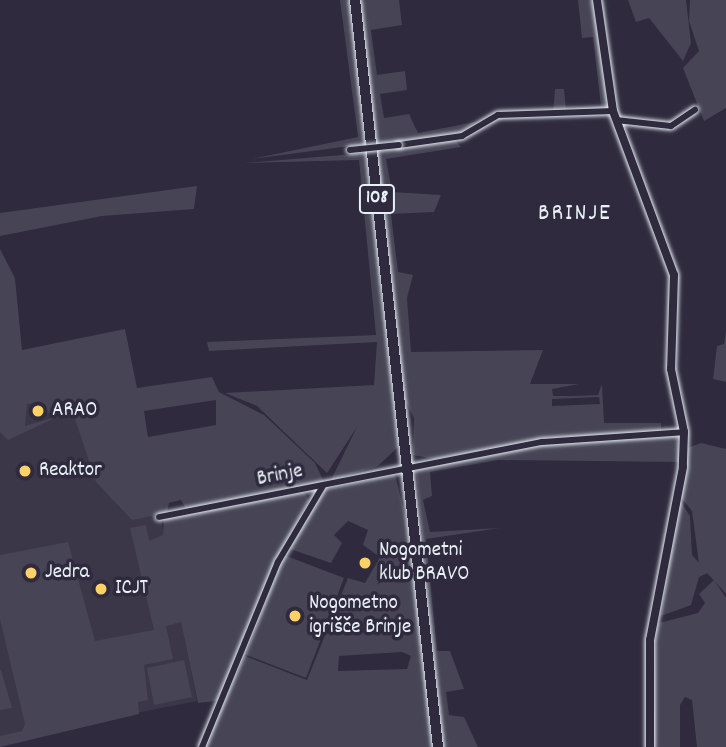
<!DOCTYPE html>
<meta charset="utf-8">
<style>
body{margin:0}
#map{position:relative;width:726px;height:747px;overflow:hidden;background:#2f2a3d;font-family:Dekko,sans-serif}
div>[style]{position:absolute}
.built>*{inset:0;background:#3b3749}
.green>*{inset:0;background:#464455}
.roads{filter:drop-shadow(0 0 2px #e8f1f8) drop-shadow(0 0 2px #e8f1f8)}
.minor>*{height:6px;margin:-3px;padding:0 3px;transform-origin:3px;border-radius:3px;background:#2f2a3d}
.tertiary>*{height:8px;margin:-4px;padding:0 4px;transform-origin:4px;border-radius:4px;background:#2f2a3d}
.primary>*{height:10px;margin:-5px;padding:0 5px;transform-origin:5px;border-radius:5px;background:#2f2a3d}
.bridges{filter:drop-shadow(0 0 2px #e8f1f8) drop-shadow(0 0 2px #e8f1f8)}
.minor-bridge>*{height:6px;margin:-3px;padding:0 3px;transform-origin:3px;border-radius:3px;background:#2f2a3d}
.dots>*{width:19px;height:19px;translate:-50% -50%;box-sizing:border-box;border:4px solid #2f2a3d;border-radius:50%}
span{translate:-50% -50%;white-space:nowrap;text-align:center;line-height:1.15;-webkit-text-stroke:7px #2f2a3d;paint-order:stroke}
.shield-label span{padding:2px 5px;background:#2f2a3d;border:2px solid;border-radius:5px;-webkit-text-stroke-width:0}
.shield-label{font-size:19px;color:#e8f1f8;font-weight:700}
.poi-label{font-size:21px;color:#e8f1f8}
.left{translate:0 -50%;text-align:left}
.street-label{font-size:21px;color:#e8f1f8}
.quarter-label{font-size:24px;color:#e8f1f8;letter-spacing:2px}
</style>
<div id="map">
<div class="built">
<i style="clip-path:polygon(124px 332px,197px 701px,0 740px,0 358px)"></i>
</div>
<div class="green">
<i style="clip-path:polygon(340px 0,350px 0,365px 144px,252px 159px,358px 137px)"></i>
<i style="clip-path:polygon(360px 0,399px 0,402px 25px,371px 30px,377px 75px,405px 71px,407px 90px,380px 94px,384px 118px,409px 114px,418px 133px,475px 122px,471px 126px,458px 135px,376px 143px)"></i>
<i style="clip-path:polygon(578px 0,593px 0,608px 108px,553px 115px,555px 89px,564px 89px,566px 110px,601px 106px,593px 37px,582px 38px)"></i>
<i style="clip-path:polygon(628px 0,686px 0,691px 43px,683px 61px,649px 18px,636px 22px)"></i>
<i style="clip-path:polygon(690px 0,726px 0,726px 108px,704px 121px,683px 68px,699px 51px,689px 21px)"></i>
<i style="clip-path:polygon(evenodd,454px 139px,461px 147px,386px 159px,392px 192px,441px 195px,434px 212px,391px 214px,398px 272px,413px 275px,407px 298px,411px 352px,543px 350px,530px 384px,579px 384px,552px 389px,553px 396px,572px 396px,598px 395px,602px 384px,604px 423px,661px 423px,661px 431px,543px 440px,434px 459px,413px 455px,414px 418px,405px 400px,377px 152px,454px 139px,599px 397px,600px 404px,552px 406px,552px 399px,599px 397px)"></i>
<i style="clip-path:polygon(366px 153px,399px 446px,378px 466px,331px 480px,357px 427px,327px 473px,257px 406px,225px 393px,374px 385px,377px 342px,209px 351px,207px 342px,376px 335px,359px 160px,244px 163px)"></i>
<i style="clip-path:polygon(197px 186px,194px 209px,102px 216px,0 236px,0 213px)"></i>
<i style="clip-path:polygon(evenodd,0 249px,15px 278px,22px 350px,125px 329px,137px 388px,212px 377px,219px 392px,264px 415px,315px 463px,324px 482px,186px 509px,181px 500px,169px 503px,167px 513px,132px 520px,96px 482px,73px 413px,44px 413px,41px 402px,27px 404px,25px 426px,59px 416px,8px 440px,0 432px,0 249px,216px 400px,216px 425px,148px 437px,144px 411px,216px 400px)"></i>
<i style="clip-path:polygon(726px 331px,726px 382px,713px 379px,717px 346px,724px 344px)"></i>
<i style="clip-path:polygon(677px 435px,680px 462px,498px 460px,430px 472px,432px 496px,423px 500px,430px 532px,500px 528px,426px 539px,437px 651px,450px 651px,464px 689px,446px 692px,449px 715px,464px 717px,478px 747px,443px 747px,416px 470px,542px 445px)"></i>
<i style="clip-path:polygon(701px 443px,726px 449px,726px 594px,699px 564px,692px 511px,681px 497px,688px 448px)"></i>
<i style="clip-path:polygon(evenodd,395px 475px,410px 535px,433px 747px,204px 747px,245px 656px,307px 680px,348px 578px,365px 583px,380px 557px,363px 545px,368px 530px,348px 521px,334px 535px,342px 543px,331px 563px,290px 549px,324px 490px,395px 475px,402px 652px,411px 656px,407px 669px,338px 671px,339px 656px,402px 652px)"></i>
<i style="clip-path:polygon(304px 492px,309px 500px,276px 560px,225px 700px,198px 703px,181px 622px,166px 626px,173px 659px,144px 665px,148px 700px,138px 702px,139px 714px,0 747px,0 736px,22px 731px,25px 724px,0 619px,0 555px,68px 542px,95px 641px,154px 630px,130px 528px,146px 525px,149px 541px,163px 535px,164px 519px)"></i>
<i style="clip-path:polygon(680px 501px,690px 516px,692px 555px,708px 573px,699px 577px,691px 605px,661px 616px)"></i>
<i style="clip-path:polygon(284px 555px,344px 578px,306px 678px,246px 655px)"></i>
<i style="clip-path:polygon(714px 580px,726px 598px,726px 747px,697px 747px,692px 700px,685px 697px,680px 705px,680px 747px,653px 747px,656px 630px,659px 623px,698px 613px,705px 603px,699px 594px)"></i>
<i style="clip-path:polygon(184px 660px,192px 697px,154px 705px,147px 668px)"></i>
<i style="clip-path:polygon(1px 670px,12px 708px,0 710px,0 670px)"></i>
</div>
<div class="roads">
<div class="minor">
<i style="left:616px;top:120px;width:55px;rotate:6.2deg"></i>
<i style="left:671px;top:126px;width:29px;rotate:-34deg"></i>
<i style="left:399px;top:145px;width:64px;rotate:-8.1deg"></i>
<i style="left:462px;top:136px;width:42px;rotate:-30.3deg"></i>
<i style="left:498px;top:115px;width:115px;rotate:-2deg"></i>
<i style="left:159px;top:517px;width:390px;rotate:-11.1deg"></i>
<i style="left:542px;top:442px;width:142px;rotate:-4deg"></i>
<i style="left:202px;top:747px;width:200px;rotate:-67.7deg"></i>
<i style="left:278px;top:562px;width:88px;rotate:-59.4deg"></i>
</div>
<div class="tertiary">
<i style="left:597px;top:0;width:112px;rotate:81.8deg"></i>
<i style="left:613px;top:111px;width:175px;rotate:69.6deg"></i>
<i style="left:674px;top:275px;width:94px;rotate:91.8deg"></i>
<i style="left:671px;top:369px;width:64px;rotate:78.3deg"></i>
<i style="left:684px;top:432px;width:35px;rotate:92deg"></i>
<i style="left:683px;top:467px;width:176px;rotate:100.8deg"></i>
<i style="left:650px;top:640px;width:107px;rotate:90deg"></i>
</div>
<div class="primary">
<i style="left:355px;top:0;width:752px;rotate:83.66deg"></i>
</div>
</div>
<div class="bridges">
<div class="minor-bridge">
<i style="left:350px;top:150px;width:49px;rotate:-5.8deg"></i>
</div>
</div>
<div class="dots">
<i style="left:38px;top:411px;background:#ffd166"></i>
<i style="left:25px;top:471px;background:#ffd166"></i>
<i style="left:365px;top:563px;background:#ffd166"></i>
<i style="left:31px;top:573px;background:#ffd166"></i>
<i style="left:101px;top:589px;background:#ffd166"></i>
<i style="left:295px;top:616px;background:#ffd166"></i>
</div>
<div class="shield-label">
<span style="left:377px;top:199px">108</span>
</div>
<div class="poi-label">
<span class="left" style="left:52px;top:411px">ARAO</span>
<span class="left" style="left:39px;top:471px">Reaktor</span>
<span class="left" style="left:379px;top:563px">Nogometni<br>klub BRAVO</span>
<span class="left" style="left:45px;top:573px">Jedra</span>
<span class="left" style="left:115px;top:589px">ICJT</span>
<span class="left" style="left:309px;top:616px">Nogometno<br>igrišče Brinje</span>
</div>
<div class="street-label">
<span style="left:280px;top:476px;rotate:-11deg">Brinje</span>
</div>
<div class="quarter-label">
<span style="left:575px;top:215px">BRINJE</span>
</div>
</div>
